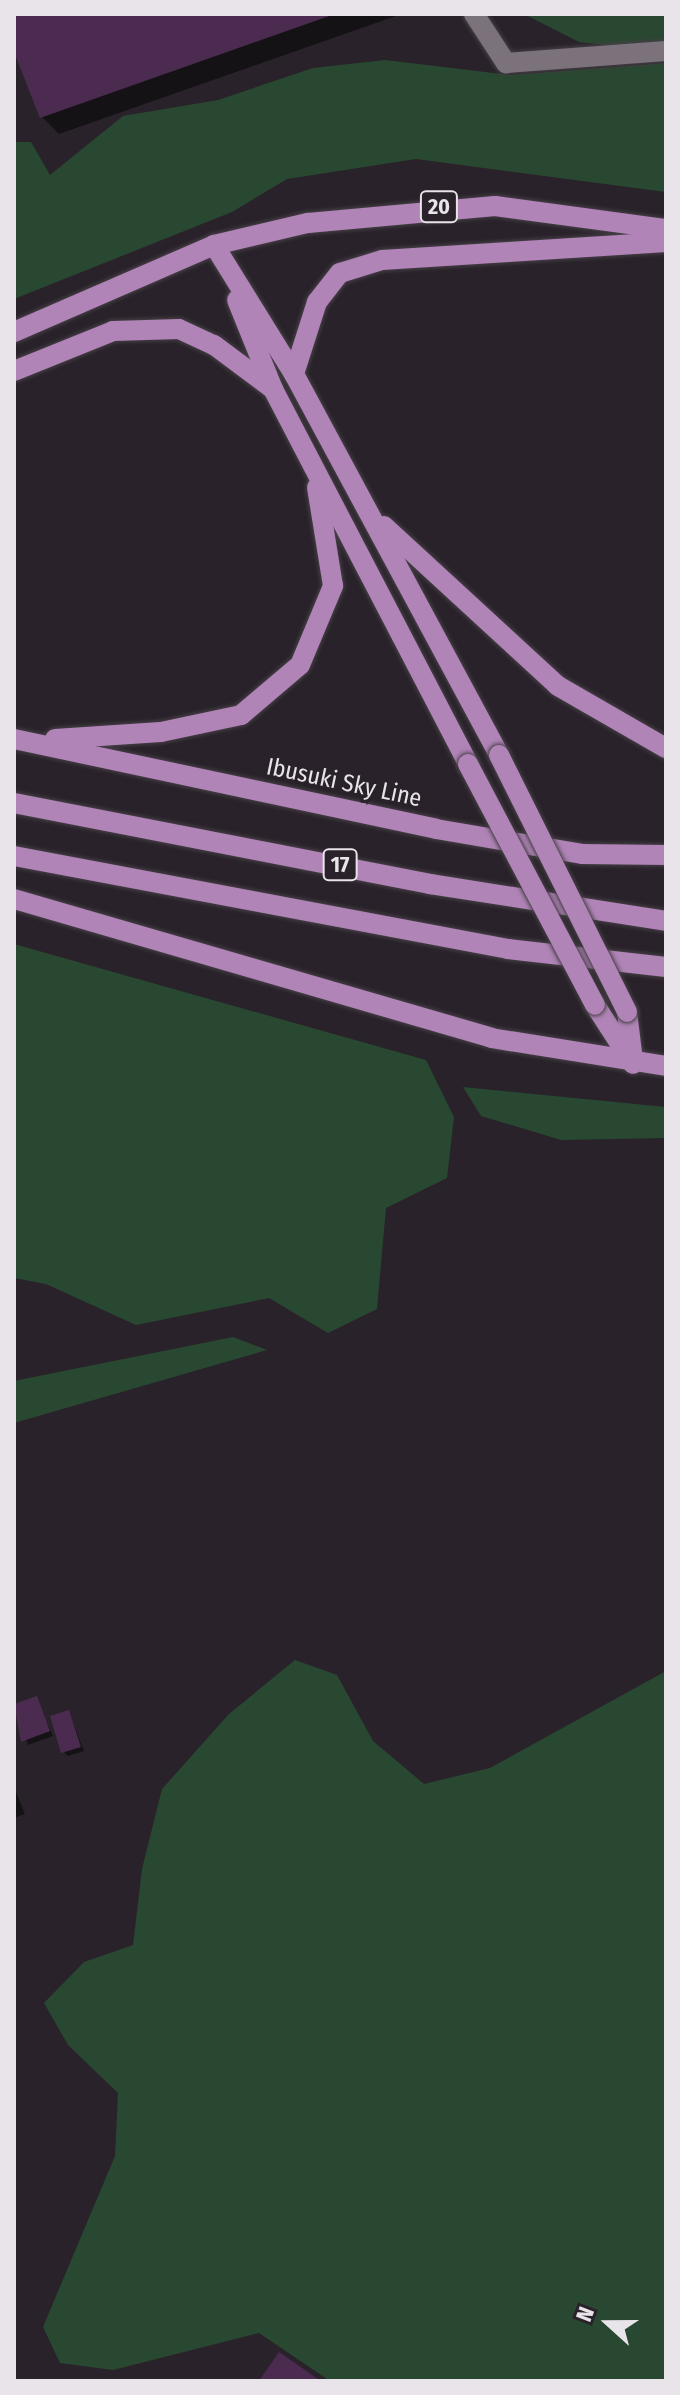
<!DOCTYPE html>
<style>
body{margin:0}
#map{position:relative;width:680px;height:2395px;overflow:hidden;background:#29222a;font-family:"Fira Sans Condensed",sans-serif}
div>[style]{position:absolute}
.green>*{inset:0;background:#294831}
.shadow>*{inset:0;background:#0007}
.building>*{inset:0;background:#4b2c50}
.roads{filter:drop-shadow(0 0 2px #463f46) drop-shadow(0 0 2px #463f46)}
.minor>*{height:20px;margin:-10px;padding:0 10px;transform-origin:10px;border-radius:10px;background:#7b727c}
.major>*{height:20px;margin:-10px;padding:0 10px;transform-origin:10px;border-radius:10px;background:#b084b7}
.bridges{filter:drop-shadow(0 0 2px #463f46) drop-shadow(0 0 2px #463f46)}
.major-bridge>*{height:20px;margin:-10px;padding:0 10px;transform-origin:10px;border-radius:10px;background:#b084b7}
span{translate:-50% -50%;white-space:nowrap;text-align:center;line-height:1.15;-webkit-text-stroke:6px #29222a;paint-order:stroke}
.shield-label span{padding:2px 6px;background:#29222a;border:2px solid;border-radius:6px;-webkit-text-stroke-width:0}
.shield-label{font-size:22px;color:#e9e4e9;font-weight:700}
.street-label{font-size:24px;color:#e9e4e9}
.frame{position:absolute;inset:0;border:16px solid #e9e4e9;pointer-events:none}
.north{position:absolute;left:568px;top:2283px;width:80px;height:80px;-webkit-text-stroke:6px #29222a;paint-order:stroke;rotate:291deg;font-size:22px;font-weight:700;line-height:32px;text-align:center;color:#e9e4e9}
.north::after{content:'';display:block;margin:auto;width:28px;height:36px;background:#e9e4e9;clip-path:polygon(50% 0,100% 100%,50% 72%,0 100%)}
</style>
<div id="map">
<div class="green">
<i style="clip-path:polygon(524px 14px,666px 14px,666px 52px,579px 42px)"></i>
<i style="clip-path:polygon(385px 60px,511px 75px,666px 63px,666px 192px,416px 159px,287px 179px,232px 212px,14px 299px,14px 142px,31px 142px,50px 175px,123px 116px,218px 100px,313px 68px)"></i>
<i style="clip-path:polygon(14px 944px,426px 1060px,454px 1117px,447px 1178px,386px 1208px,377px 1309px,328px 1333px,269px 1298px,136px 1325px,46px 1284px,14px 1278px)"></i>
<i style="clip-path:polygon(463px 1087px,666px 1107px,666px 1138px,561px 1140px,481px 1116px)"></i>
<i style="clip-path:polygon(233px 1337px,267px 1350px,14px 1423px,14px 1381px)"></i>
<i style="clip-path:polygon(295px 1660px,337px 1675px,373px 1741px,424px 1784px,490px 1768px,666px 1671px,666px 2381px,330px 2381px,259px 2333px,113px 2370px,60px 2363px,43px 2327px,115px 2156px,118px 2093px,68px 2045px,44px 2003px,84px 1962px,133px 1945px,142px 1869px,162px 1789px,229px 1714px)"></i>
</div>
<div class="shadow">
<i style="clip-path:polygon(14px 14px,395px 14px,396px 16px,59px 134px,41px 116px,14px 47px)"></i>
<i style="clip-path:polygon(36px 1698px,53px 1736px,28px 1745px,14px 1707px)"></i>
<i style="clip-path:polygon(69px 1712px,84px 1751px,68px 1756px,63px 1751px)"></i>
<i style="clip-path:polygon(14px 1787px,25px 1814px,14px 1818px)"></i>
</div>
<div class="building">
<i style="clip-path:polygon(14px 14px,335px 14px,40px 118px,14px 52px)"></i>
<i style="clip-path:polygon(37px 1696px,50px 1731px,21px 1742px,14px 1704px)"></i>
<i style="clip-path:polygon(69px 1710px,81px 1747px,61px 1753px,50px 1716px)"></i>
<i style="clip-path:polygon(279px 2352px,321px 2381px,259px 2381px)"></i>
</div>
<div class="roads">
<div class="minor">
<i style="left:474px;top:14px;width:59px;rotate:56.9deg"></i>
<i style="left:506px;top:63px;width:160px;rotate:-4.3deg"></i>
</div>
<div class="major">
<i style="left:214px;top:245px;width:152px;rotate:58.2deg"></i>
<i style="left:294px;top:374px;width:433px;rotate:61.7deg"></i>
<i style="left:237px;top:300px;width:96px;rotate:68deg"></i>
<i style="left:273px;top:389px;width:423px;rotate:62.5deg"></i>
<i style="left:14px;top:332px;width:218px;rotate:-23.5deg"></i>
<i style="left:214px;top:245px;width:97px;rotate:-13.2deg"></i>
<i style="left:308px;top:223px;width:188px;rotate:-5.2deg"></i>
<i style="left:495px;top:206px;width:173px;rotate:7.7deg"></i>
<i style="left:14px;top:371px;width:107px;rotate:-22deg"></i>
<i style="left:113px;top:331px;width:66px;rotate:-1.7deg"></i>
<i style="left:179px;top:329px;width:38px;rotate:25deg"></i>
<i style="left:214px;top:345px;width:74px;rotate:36.7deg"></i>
<i style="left:294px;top:374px;width:76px;rotate:-72.3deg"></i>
<i style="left:317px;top:302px;width:37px;rotate:-52deg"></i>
<i style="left:340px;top:273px;width:44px;rotate:-17.2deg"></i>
<i style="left:382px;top:260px;width:285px;rotate:-3.6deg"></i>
<i style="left:384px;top:526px;width:236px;rotate:42.6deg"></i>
<i style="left:558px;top:686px;width:125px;rotate:29.9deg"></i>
<i style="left:14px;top:739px;width:431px;rotate:12deg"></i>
<i style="left:436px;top:829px;width:148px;rotate:9.7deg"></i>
<i style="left:582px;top:854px;width:84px;rotate:0.7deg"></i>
<i style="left:55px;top:739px;width:106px;rotate:-3.8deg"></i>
<i style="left:161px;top:732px;width:82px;rotate:-12deg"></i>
<i style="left:241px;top:715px;width:77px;rotate:-40.3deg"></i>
<i style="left:300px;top:665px;width:86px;rotate:-67.3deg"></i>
<i style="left:333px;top:586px;width:100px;rotate:-99.2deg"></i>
<i style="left:14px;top:803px;width:424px;rotate:11deg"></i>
<i style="left:430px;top:884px;width:239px;rotate:8.9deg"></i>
<i style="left:14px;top:856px;width:503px;rotate:10.66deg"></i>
<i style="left:508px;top:949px;width:159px;rotate:6.5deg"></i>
<i style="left:14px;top:899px;width:497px;rotate:16.2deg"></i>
<i style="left:491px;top:1038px;width:177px;rotate:9.1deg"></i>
<i style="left:595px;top:1005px;width:70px;rotate:57.2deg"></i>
<i style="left:627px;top:1012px;width:48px;rotate:82.9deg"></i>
</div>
</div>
<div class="bridges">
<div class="major-bridge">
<i style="left:499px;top:755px;width:287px;rotate:63.5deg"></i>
<i style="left:468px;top:764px;width:272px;rotate:62.2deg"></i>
</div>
</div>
<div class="shield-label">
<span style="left:439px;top:207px">20</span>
<span style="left:340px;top:865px">17</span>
</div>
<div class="street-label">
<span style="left:344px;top:783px;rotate:12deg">Ibusuki Sky Line</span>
</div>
<div class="frame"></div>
<div class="north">N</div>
</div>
